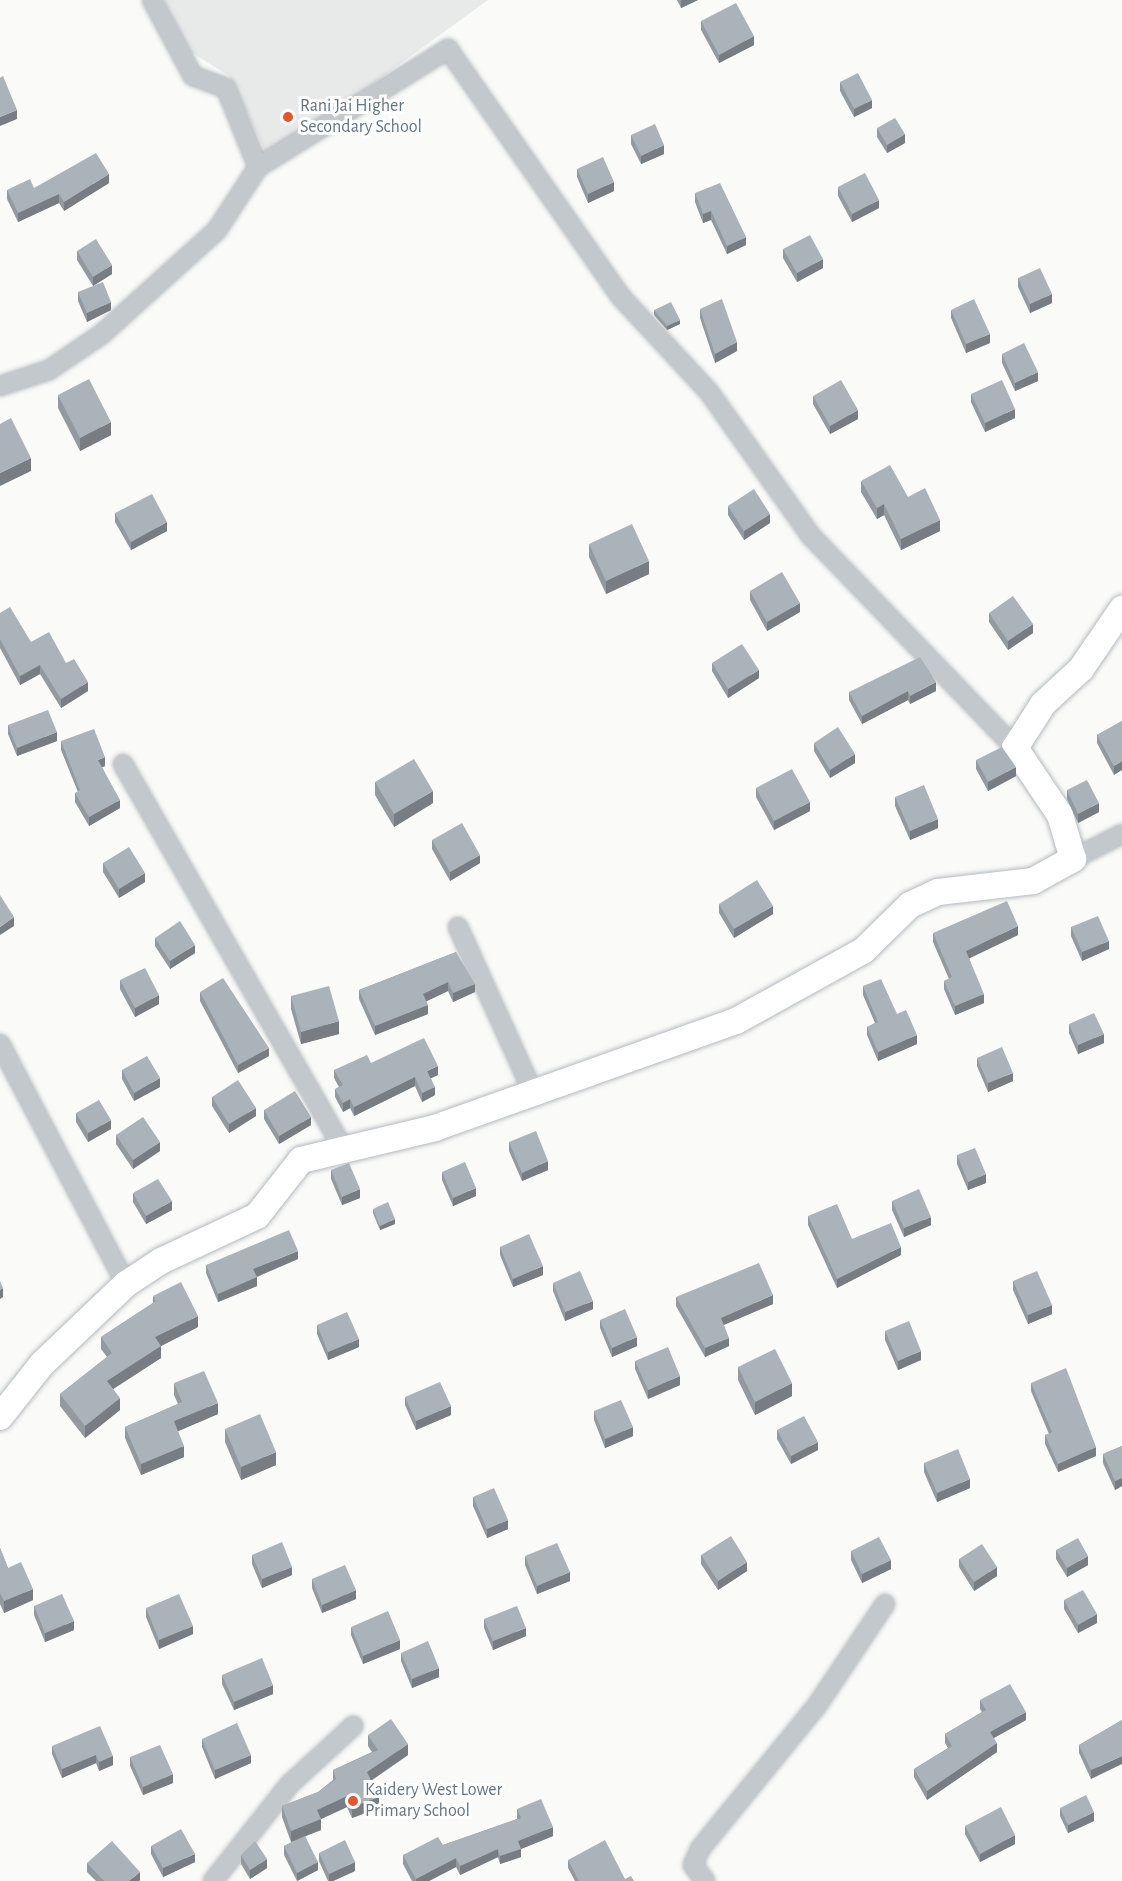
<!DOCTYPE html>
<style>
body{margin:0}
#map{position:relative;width:1122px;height:1881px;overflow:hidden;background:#fafaf8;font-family:"Alegreya Sans",sans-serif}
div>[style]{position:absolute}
.built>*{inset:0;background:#e8e9e9}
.roads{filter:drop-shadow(0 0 2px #b3babf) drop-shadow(0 0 2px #b3babf)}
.street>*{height:18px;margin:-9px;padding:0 9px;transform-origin:9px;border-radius:9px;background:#c3c8cc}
.secondary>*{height:26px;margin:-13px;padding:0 13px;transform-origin:13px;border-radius:13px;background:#fff}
.wall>*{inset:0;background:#929a9f}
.shaded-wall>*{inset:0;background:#777d82}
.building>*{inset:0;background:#aab3b9}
.dots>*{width:16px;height:16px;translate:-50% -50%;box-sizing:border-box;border:3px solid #fff;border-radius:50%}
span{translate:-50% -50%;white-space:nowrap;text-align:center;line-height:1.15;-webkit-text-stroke:6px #fff;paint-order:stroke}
.poi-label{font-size:18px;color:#657683}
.left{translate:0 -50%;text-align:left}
</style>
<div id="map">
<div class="built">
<i style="clip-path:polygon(164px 0,488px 0,269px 159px,229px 76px,191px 52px)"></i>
</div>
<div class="roads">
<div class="street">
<i style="left:258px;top:167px;width:224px;rotate:-31.8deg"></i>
<i style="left:448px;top:49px;width:302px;rotate:55.1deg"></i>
<i style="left:621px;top:297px;width:129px;rotate:47.2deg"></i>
<i style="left:709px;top:392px;width:176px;rotate:54.7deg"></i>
<i style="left:811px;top:536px;width:294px;rotate:46.1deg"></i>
<i style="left:0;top:386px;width:52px;rotate:-18.1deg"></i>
<i style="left:49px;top:370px;width:64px;rotate:-34.2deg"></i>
<i style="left:102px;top:334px;width:155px;rotate:-42.1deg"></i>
<i style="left:217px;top:230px;width:75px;rotate:-56.9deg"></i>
<i style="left:258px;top:167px;width:85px;rotate:-112.1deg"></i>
<i style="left:226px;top:88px;width:35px;rotate:-160deg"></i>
<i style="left:193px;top:76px;width:86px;rotate:-118.3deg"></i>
<i style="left:123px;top:764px;width:443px;rotate:60.2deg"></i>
<i style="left:1073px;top:859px;width:55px;rotate:-27deg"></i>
<i style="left:458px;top:927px;width:181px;rotate:65.6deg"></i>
<i style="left:0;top:1044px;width:271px;rotate:62.3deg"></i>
<i style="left:213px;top:1881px;width:124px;rotate:-51.6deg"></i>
<i style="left:290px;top:1784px;width:86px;rotate:-42.6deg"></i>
<i style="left:705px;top:1881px;width:20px;rotate:-127deg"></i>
<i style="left:693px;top:1865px;width:17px;rotate:-66deg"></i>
<i style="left:700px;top:1849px;width:183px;rotate:-50.8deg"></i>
<i style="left:816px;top:1707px;width:124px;rotate:-56.2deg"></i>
</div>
<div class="secondary">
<i style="left:0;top:1417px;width:68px;rotate:-51.6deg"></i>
<i style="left:42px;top:1364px;width:116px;rotate:-43.6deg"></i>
<i style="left:126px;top:1284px;width:42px;rotate:-33.3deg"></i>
<i style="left:161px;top:1261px;width:106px;rotate:-25.1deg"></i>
<i style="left:257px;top:1216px;width:71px;rotate:-51.8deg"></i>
<i style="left:301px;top:1160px;width:138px;rotate:-13.4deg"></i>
<i style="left:435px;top:1128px;width:319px;rotate:-19.6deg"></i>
<i style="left:736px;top:1021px;width:145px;rotate:-28.9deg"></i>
<i style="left:863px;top:951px;width:66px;rotate:-44.4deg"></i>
<i style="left:910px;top:905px;width:31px;rotate:-25deg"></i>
<i style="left:938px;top:892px;width:96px;rotate:-6.6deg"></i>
<i style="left:1033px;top:881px;width:46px;rotate:-28.8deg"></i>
<i style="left:1073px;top:859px;width:46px;rotate:-106.5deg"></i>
<i style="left:1060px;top:815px;width:81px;rotate:-123.9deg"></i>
<i style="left:1015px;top:748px;width:52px;rotate:-57.5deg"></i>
<i style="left:1043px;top:704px;width:52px;rotate:-42.6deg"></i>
<i style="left:1081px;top:669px;width:73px;rotate:-55.7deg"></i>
</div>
</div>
<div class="wall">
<i style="clip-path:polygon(677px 0,698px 0,681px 8px)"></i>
<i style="clip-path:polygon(701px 21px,754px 45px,719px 63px,701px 30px)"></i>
<i style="clip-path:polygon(840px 82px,872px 108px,854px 117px,840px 91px)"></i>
<i style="clip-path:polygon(877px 128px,905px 143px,887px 153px,877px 137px)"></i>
<i style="clip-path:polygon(631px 135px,664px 154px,641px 164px,631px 144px)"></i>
<i style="clip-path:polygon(577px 169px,614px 191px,588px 203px,577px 177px)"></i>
<i style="clip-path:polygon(109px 183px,64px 211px,59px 203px,18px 222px,7px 199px,7px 190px)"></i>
<i style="clip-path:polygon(838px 187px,879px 208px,852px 222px,838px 196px)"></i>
<i style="clip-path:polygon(695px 193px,746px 245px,727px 254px,711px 220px,703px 223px,695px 202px)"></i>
<i style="clip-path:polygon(783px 249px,823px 268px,797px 282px,783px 258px)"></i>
<i style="clip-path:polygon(77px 251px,112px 274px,93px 286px,77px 260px)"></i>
<i style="clip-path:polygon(1018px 278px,1052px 303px,1030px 313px,1018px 287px)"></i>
<i style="clip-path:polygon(78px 292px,111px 310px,87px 322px,78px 301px)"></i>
<i style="clip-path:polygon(700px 309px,737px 351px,715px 363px,700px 318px)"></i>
<i style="clip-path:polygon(654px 310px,680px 324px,667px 330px,654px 315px)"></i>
<i style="clip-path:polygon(951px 310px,990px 343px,966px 353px,951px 318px)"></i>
<i style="clip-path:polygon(1002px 354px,1038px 381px,1015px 391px,1002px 363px)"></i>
<i style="clip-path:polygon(971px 394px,1015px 418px,985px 432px,971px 402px)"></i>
<i style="clip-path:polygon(58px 395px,111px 435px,80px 451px,58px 408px)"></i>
<i style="clip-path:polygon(813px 396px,858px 419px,830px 434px,813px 404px)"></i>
<i style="clip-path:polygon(861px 481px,908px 497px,940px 531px,901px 550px,884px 515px,877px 519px,861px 492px)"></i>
<i style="clip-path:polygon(728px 506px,770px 523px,744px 540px,728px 515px)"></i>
<i style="clip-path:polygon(115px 513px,167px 531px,131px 550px,115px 522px)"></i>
<i style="clip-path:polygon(589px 544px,649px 574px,606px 594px,589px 557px)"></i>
<i style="clip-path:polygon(750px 591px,800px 612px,767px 631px,750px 600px)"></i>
<i style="clip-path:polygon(0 613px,31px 642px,88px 691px,61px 708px,40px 674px,20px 685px,0 648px)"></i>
<i style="clip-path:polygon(989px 613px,1033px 633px,1008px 650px,989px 622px)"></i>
<i style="clip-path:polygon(712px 663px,759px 678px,728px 698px,712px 671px)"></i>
<i style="clip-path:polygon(936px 691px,910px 704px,908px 700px,862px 724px,849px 700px,849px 692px)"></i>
<i style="clip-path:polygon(1122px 721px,1114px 775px,1097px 743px,1097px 735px)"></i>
<i style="clip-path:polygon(8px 725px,57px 741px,17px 756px,8px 734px)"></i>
<i style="clip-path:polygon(61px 741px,105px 766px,102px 767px,120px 808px,89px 826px,75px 802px,75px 793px,78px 792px,61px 750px)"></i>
<i style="clip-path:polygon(814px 743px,855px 763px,830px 778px,814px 751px)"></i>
<i style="clip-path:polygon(976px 760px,1016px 776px,988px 791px,976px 769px)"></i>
<i style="clip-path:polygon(375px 782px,433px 803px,394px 827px,375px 795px)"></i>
<i style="clip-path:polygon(756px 788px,810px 811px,774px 830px,756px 797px)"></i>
<i style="clip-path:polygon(1067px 790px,1099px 812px,1078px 823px,1067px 799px)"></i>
<i style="clip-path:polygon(895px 797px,938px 828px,910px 840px,895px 806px)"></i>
<i style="clip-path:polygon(432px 840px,480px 863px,450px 881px,432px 849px)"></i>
<i style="clip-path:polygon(103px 863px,145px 882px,119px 898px,103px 872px)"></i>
<i style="clip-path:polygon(719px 904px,773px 914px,734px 938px,719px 913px)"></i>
<i style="clip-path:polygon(1071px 927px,1109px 949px,1082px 961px,1071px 936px)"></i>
<i style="clip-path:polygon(933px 933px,1018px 935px,969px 958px,984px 1003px,955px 1015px,944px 989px,944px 981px,949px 979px,933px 942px)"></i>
<i style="clip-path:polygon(155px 938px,195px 953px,170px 969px,155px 946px)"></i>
<i style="clip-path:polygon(456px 952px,475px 992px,453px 1002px,448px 991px,426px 1001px,428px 1014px,375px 1035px,359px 999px,359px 990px)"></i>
<i style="clip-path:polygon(120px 980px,159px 1004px,135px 1017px,120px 989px)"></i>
<i style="clip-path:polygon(863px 986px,917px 1044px,878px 1061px,867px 1035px,867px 1027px,875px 1023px,863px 995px)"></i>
<i style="clip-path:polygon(200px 992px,269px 1056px,238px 1073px,200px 1001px)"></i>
<i style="clip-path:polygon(291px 996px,339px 1034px,301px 1044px,291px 1009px)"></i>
<i style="clip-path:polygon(1069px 1024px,1104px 1043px,1078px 1054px,1069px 1033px)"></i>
<i style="clip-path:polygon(977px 1058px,1013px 1081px,988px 1092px,977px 1066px)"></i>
<i style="clip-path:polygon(371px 1063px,438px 1075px,431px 1078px,435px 1095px,422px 1102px,415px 1086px,354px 1116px,350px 1108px,343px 1112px,335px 1097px,335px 1089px,339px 1087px,334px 1078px,334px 1070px)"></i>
<i style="clip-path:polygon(122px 1070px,160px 1087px,134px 1101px,122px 1079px)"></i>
<i style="clip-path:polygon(212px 1097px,256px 1116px,229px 1133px,212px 1106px)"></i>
<i style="clip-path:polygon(264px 1110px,311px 1125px,279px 1144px,264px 1119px)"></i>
<i style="clip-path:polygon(76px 1113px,111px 1129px,88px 1142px,76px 1122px)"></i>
<i style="clip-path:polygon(116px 1135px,160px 1151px,133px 1169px,116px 1144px)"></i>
<i style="clip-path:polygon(509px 1142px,548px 1170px,522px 1181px,509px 1151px)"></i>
<i style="clip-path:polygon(957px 1155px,986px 1183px,968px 1190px,957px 1164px)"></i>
<i style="clip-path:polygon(331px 1170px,360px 1198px,342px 1205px,331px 1179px)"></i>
<i style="clip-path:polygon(442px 1172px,476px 1196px,453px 1206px,442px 1180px)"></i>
<i style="clip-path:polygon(133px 1193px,172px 1210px,146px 1224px,133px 1202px)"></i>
<i style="clip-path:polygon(892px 1201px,931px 1225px,904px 1237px,892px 1210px)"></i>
<i style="clip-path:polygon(373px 1209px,395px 1224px,380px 1230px,373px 1213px)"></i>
<i style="clip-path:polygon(808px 1216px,852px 1239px,901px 1255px,837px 1288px,808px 1225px)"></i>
<i style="clip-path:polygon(500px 1247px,543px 1275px,513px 1287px,500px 1255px)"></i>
<i style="clip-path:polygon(298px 1259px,257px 1277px,257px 1286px,218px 1302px,206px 1273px,206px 1265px)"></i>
<i style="clip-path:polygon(1013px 1281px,1052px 1314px,1028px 1324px,1013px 1290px)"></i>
<i style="clip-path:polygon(553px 1283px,593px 1309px,565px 1321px,553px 1291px)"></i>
<i style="clip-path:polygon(153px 1296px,198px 1327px,161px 1346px,161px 1358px,113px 1389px,120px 1410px,85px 1438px,60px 1406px,60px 1394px,107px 1357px,101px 1349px,101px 1337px,153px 1303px)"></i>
<i style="clip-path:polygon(676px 1297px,773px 1304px,724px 1325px,729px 1346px,705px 1357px,676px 1306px)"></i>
<i style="clip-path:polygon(600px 1320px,637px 1346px,612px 1357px,600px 1328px)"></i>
<i style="clip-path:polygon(317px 1325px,359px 1347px,328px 1360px,317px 1334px)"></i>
<i style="clip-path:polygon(885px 1331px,921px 1360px,898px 1370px,885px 1340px)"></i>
<i style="clip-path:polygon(635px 1361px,680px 1385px,648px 1399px,635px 1369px)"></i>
<i style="clip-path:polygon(738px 1367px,792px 1396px,755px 1415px,738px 1380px)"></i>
<i style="clip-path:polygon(174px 1383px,218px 1414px,178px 1431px,184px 1457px,141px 1475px,125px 1438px,125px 1427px,178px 1404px,174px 1395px)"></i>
<i style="clip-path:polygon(1031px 1383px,1096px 1456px,1058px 1472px,1045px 1444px,1045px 1435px,1049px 1434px,1031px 1391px)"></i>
<i style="clip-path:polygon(405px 1397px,451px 1415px,416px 1430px,405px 1405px)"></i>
<i style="clip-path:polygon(594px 1411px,633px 1436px,605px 1448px,594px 1420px)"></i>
<i style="clip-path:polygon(225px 1429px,276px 1465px,241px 1480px,225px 1442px)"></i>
<i style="clip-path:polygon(777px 1430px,818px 1450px,791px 1464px,777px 1439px)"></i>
<i style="clip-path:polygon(1122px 1446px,1122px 1486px,1115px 1490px,1103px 1463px,1103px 1454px)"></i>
<i style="clip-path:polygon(924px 1463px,970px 1488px,937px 1502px,924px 1472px)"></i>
<i style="clip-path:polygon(473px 1497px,508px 1529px,487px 1538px,473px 1506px)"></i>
<i style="clip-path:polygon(0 1548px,8px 1568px,33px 1600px,4px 1613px,0 1604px)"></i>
<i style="clip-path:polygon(1056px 1550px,1088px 1565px,1067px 1577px,1056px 1559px)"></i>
<i style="clip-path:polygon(851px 1551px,891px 1569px,862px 1583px,851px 1560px)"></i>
<i style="clip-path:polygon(252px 1555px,292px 1575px,262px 1588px,252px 1564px)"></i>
<i style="clip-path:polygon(701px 1555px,747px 1571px,718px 1590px,701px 1564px)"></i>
<i style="clip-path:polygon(525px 1556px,570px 1581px,537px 1594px,525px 1565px)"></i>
<i style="clip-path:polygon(959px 1559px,997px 1576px,974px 1591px,959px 1567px)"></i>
<i style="clip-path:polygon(312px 1579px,356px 1599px,322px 1613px,312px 1588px)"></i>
<i style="clip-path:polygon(1064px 1600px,1097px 1623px,1078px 1633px,1064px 1609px)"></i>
<i style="clip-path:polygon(34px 1606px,74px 1630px,45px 1642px,34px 1615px)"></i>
<i style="clip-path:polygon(146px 1608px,193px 1634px,159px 1649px,146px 1617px)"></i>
<i style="clip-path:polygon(484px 1619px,526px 1636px,493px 1650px,484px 1628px)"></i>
<i style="clip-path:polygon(351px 1627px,400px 1649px,363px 1664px,351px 1635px)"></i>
<i style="clip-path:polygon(401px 1653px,439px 1677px,412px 1688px,401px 1661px)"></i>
<i style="clip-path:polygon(222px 1675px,273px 1694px,234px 1710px,222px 1684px)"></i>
<i style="clip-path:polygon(980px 1700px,1026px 1720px,994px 1738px,997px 1752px,927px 1800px,914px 1777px,914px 1769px,948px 1748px,945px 1743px,945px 1734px,982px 1712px,980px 1709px)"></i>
<i style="clip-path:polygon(1122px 1720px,1091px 1779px,1079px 1753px,1079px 1745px)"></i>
<i style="clip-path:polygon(368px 1735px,408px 1755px,371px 1781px,379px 1808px,352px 1818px,347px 1807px,320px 1819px,321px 1830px,305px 1836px,318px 1870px,297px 1881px,284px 1855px,284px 1846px,298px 1839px,291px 1842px,282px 1817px,282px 1806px,318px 1792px,333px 1780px,333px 1770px,372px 1752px,368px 1746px)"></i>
<i style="clip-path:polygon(202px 1739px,251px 1763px,215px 1779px,202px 1747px)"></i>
<i style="clip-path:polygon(52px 1746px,113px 1756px,113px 1765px,99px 1771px,96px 1763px,62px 1778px,52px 1754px)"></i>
<i style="clip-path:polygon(130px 1757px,173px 1783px,143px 1795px,130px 1766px)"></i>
<i style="clip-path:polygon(1060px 1808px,1094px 1821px,1068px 1833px,1060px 1816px)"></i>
<i style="clip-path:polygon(517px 1809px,553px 1836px,521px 1849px,521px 1857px,500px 1864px,498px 1857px,460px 1875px,456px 1867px,429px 1881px,412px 1881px,403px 1864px,403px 1855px,443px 1845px,517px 1819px)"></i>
<i style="clip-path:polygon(965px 1826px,1015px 1844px,980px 1862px,965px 1834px)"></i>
<i style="clip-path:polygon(151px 1846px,195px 1862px,163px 1877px,151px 1854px)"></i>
<i style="clip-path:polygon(319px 1853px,355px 1871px,333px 1881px,328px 1881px,319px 1861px)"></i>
<i style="clip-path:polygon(241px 1855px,267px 1868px,250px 1879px,241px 1864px)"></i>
<i style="clip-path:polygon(568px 1860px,625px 1879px,634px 1881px,575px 1881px,568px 1868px)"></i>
<i style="clip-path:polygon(87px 1863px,140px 1880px,139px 1881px,96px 1881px,87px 1872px)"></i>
</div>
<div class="shaded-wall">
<i style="clip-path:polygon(681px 0,698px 0,681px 8px)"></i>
<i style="clip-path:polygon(754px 36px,754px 45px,719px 63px,719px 55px)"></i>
<i style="clip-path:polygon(872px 100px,872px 108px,854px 117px,854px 109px)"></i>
<i style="clip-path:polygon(17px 110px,17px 119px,0 126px,0 117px)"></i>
<i style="clip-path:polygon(905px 134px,905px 143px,887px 153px,887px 145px)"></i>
<i style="clip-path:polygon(664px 145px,664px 154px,641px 164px,641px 156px)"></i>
<i style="clip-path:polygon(109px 174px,109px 183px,64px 211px,64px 202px)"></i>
<i style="clip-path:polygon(614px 182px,614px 191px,588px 203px,588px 194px)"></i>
<i style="clip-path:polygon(59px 194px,59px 203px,18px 222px,18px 213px)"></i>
<i style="clip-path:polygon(879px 200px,879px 208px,852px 222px,852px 214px)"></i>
<i style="clip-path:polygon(711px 211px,711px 220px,703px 223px,703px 214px)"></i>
<i style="clip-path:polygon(746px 237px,746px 245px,727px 254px,727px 246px)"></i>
<i style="clip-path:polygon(823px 259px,823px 268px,797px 282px,797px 273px)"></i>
<i style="clip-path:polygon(112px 265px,112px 274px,93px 286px,93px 277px)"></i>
<i style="clip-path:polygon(1052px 294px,1052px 303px,1030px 313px,1030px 304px)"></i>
<i style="clip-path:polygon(111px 302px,111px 310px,87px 322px,87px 313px)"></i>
<i style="clip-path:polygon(680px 320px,680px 324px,667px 330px,667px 326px)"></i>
<i style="clip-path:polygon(990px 334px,990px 343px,966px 353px,966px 344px)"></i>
<i style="clip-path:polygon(737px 342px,737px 351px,715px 363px,715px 354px)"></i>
<i style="clip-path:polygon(1038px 372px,1038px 381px,1015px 391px,1015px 383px)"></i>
<i style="clip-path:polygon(1015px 409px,1015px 418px,985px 432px,985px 423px)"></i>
<i style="clip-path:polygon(858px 410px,858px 419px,830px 434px,830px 426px)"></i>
<i style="clip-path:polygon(111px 422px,111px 435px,80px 451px,80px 438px)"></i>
<i style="clip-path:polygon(31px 458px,31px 471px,0 486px,0 473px)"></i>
<i style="clip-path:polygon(884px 504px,884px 515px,877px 519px,877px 508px)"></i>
<i style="clip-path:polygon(770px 514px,770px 523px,744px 540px,744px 531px)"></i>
<i style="clip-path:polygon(940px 520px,940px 531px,901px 550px,901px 539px)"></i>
<i style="clip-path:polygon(167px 522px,167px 531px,131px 550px,131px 542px)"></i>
<i style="clip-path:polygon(649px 561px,649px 574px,606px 594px,606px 581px)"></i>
<i style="clip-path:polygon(800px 603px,800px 612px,767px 631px,767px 622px)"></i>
<i style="clip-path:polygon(1033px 624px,1033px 633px,1008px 650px,1008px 641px)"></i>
<i style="clip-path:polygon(40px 665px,40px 674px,20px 685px,20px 676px)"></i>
<i style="clip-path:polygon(759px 670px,759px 678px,728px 698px,728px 689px)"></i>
<i style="clip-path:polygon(88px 682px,88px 691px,61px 708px,61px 699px)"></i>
<i style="clip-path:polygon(936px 682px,936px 691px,910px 704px,910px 696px)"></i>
<i style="clip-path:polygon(908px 691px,908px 700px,862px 724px,862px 716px)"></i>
<i style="clip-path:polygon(57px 732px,57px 741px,17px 756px,17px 748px)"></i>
<i style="clip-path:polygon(855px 754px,855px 763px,830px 778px,830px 770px)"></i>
<i style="clip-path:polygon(105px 757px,105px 766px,98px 769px,98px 760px)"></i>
<i style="clip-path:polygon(1122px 761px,1122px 770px,1114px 775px,1114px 766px)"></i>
<i style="clip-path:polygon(1016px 767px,1016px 776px,988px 791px,988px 782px)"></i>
<i style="clip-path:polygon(433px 791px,433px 803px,394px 827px,394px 814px)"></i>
<i style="clip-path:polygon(120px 800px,120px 808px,89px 826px,89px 817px)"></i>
<i style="clip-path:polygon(810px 802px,810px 811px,774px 830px,774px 821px)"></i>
<i style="clip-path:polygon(1099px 803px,1099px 812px,1078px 823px,1078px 814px)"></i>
<i style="clip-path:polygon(938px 819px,938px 828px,910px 840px,910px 831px)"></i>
<i style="clip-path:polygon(480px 855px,480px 863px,450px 881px,450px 872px)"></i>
<i style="clip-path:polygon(145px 873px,145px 882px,119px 898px,119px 889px)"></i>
<i style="clip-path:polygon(773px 906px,773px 914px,734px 938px,734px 929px)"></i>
<i style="clip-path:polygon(14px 917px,14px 926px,0 935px,0 927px)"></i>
<i style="clip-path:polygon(1018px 926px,1018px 935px,966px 960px,966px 951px)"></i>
<i style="clip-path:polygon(1109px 941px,1109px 949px,1082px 961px,1082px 952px)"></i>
<i style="clip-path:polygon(195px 945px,195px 953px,170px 969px,170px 961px)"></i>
<i style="clip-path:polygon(448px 982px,448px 991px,423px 1003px,423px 994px)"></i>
<i style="clip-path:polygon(475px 984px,475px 992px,453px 1002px,453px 993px)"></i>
<i style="clip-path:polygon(984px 994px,984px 1003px,955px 1015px,955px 1006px)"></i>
<i style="clip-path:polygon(159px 995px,159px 1004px,135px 1017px,135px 1008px)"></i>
<i style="clip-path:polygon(428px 1005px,428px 1014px,375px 1035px,375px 1026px)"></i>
<i style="clip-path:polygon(339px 1021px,339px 1034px,301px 1044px,301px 1032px)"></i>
<i style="clip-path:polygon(1104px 1034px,1104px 1043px,1078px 1054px,1078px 1045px)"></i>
<i style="clip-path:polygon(917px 1035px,917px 1044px,878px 1061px,878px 1052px)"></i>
<i style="clip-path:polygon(269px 1048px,269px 1056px,238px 1073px,238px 1065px)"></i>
<i style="clip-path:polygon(438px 1066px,438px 1075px,427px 1080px,427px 1071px)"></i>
<i style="clip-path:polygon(1013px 1073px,1013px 1081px,988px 1092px,988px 1083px)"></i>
<i style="clip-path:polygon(415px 1077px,415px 1086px,354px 1116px,354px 1107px)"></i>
<i style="clip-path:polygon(160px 1078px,160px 1087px,134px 1101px,134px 1093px)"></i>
<i style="clip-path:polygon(435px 1087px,435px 1095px,422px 1102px,422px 1093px)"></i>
<i style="clip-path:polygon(350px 1099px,350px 1108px,343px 1112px,343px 1103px)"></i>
<i style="clip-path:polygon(256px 1108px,256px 1116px,229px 1133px,229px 1124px)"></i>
<i style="clip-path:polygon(311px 1117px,311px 1125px,279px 1144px,279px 1136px)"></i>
<i style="clip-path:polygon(111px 1120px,111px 1129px,88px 1142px,88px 1133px)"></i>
<i style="clip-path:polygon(160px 1142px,160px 1151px,133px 1169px,133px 1160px)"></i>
<i style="clip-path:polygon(548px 1161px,548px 1170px,522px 1181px,522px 1173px)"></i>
<i style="clip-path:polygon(986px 1174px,986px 1183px,968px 1190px,968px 1182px)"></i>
<i style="clip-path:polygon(476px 1188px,476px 1196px,453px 1206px,453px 1198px)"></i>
<i style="clip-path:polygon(360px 1189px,360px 1198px,342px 1205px,342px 1197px)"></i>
<i style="clip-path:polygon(172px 1201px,172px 1210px,146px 1224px,146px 1216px)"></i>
<i style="clip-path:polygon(931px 1217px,931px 1225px,904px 1237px,904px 1228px)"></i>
<i style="clip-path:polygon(395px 1219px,395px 1224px,380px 1230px,380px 1226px)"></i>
<i style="clip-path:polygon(901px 1247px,901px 1255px,837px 1288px,837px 1279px)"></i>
<i style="clip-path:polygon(298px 1251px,298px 1259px,253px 1278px,253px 1269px)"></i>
<i style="clip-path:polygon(543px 1266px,543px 1275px,513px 1287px,513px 1279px)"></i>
<i style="clip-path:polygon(257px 1277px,257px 1286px,218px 1302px,218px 1294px)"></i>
<i style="clip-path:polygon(3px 1288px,3px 1297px,0 1299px,0 1290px)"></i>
<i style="clip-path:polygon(773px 1295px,773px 1304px,721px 1326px,721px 1318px)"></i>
<i style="clip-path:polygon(593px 1301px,593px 1309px,565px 1321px,565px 1312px)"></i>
<i style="clip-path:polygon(1052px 1305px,1052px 1314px,1028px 1324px,1028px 1315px)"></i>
<i style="clip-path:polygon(198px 1316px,198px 1327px,161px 1346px,161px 1358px,107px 1393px,107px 1381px,155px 1337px)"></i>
<i style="clip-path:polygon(637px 1337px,637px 1346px,612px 1357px,612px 1348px)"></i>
<i style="clip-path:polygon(729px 1338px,729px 1346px,705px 1357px,705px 1348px)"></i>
<i style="clip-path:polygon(359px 1339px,359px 1347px,328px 1360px,328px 1352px)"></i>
<i style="clip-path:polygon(921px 1351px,921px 1360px,898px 1370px,898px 1361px)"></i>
<i style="clip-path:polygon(680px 1376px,680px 1385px,648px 1399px,648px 1390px)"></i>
<i style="clip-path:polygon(792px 1383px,792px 1396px,755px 1415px,755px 1402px)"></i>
<i style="clip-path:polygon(120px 1398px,120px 1410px,85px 1438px,85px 1426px)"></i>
<i style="clip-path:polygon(218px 1403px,218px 1414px,174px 1433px,174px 1421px)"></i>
<i style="clip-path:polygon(451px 1406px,451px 1415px,416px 1430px,416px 1421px)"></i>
<i style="clip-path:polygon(633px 1427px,633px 1436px,605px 1448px,605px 1439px)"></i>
<i style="clip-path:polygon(818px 1442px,818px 1450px,791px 1464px,791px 1456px)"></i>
<i style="clip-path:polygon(184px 1446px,184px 1457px,141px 1475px,141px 1464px)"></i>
<i style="clip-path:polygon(1096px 1447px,1096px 1456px,1058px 1472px,1058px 1464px)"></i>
<i style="clip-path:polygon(276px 1452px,276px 1465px,241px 1480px,241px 1467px)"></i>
<i style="clip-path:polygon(1122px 1478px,1122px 1486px,1115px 1490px,1115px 1481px)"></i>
<i style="clip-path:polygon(970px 1479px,970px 1488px,937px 1502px,937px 1493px)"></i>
<i style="clip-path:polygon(508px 1520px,508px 1529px,487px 1538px,487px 1529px)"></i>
<i style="clip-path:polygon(1088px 1556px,1088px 1565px,1067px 1577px,1067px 1568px)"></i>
<i style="clip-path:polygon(891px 1560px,891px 1569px,862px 1583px,862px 1574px)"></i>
<i style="clip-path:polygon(747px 1562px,747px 1571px,718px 1590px,718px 1581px)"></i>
<i style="clip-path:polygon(292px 1567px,292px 1575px,262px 1588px,262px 1579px)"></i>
<i style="clip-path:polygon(997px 1567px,997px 1576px,974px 1591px,974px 1582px)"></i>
<i style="clip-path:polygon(570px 1572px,570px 1581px,537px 1594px,537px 1586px)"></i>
<i style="clip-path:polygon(33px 1589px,33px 1600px,4px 1613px,4px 1601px)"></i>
<i style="clip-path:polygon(356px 1590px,356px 1599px,322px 1613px,322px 1605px)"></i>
<i style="clip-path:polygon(1097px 1614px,1097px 1623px,1078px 1633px,1078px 1625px)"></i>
<i style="clip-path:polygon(74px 1621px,74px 1630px,45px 1642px,45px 1633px)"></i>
<i style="clip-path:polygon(193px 1626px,193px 1634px,159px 1649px,159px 1640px)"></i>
<i style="clip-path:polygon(526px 1628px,526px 1636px,493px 1650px,493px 1641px)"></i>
<i style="clip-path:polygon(400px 1640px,400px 1649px,363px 1664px,363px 1656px)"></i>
<i style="clip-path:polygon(439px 1668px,439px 1677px,412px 1688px,412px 1679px)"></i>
<i style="clip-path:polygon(273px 1685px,273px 1694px,234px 1710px,234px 1702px)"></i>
<i style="clip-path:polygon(1026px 1712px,1026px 1720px,990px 1740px,990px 1732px)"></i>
<i style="clip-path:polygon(997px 1743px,997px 1752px,927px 1800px,927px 1791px)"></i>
<i style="clip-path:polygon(408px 1744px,408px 1755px,367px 1783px,367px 1772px)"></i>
<i style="clip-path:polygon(96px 1755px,96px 1763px,62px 1778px,62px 1769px)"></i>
<i style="clip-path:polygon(251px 1755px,251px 1763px,215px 1779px,215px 1770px)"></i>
<i style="clip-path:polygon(113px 1756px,113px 1765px,99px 1771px,99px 1762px)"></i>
<i style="clip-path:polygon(1122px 1756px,1122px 1764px,1091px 1779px,1091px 1770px)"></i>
<i style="clip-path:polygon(173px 1774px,173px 1783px,143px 1795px,143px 1787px)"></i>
<i style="clip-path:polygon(347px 1796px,347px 1807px,317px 1821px,317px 1810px)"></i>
<i style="clip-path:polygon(379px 1797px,379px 1808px,352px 1818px,352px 1807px)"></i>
<i style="clip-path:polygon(1094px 1812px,1094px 1821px,1068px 1833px,1068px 1825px)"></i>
<i style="clip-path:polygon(321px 1819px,321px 1830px,291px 1842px,291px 1831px)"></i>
<i style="clip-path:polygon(553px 1827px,553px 1836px,521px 1849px,521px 1857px,500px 1864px,500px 1856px,518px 1841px)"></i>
<i style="clip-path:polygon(1015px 1835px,1015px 1844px,980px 1862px,980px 1854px)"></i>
<i style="clip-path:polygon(498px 1849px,498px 1857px,460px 1875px,460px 1866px)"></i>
<i style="clip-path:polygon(195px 1854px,195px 1862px,163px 1877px,163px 1868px)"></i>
<i style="clip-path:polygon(456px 1858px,456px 1867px,429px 1881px,416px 1881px,416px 1879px)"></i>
<i style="clip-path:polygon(267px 1859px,267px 1868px,250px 1879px,250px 1870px)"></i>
<i style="clip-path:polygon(318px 1862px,318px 1870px,297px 1881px,297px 1873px)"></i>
<i style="clip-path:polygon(355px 1862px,355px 1871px,333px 1881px,329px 1881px,329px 1874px)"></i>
<i style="clip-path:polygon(140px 1872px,140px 1880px,139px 1881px,129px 1881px)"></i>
</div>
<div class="building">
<i style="clip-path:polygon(736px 3px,754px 36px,719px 55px,701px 21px)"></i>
<i style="clip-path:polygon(858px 73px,872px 100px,854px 109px,840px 82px)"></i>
<i style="clip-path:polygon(3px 76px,17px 110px,0 117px,0 78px)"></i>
<i style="clip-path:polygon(895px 118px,905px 134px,887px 145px,877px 128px)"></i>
<i style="clip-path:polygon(655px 124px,664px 145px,641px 156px,631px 135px)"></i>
<i style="clip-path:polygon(96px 153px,109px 174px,64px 202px,59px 194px,18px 213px,7px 190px,30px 179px,34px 188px)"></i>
<i style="clip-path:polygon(603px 157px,614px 182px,588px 194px,577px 169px)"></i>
<i style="clip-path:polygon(865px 173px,879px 200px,852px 214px,838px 187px)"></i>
<i style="clip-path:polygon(720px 183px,746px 237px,727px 246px,711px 211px,703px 214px,695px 193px)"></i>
<i style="clip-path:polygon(810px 235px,823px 259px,797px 273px,783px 249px)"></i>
<i style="clip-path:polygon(96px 239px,112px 265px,93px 277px,77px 251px)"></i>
<i style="clip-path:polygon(1040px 268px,1052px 294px,1030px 304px,1018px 278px)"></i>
<i style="clip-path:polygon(103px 282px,111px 302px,87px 313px,78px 292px)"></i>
<i style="clip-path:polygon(722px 299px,737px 342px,715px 354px,700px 309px)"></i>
<i style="clip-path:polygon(974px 299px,990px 334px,966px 344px,951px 310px)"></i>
<i style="clip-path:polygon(671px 302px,680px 320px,667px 326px,654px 310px)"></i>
<i style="clip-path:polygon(1024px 343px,1038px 372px,1015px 383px,1002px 354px)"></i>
<i style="clip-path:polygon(89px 379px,111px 422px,80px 438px,58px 395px)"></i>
<i style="clip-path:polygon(841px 380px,858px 410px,830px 426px,813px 396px)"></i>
<i style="clip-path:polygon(1002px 380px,1015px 409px,985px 423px,971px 394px)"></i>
<i style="clip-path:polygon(11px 418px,31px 458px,0 473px,0 424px)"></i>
<i style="clip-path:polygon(890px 465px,908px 497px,925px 488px,940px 520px,901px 539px,884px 504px,877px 508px,861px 481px)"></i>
<i style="clip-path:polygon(754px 489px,770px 514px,744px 531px,728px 506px)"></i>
<i style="clip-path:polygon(152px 494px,167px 522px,131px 542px,115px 513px)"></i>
<i style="clip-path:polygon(632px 524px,649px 561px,606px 581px,589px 544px)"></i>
<i style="clip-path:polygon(782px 572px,800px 603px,767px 622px,750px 591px)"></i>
<i style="clip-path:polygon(1013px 596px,1033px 624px,1008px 641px,989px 613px)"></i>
<i style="clip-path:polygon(10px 607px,31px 642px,49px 632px,66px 663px,74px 659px,88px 682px,61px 699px,40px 665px,20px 676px,0 639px,0 613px)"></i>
<i style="clip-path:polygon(742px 644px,759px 670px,728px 689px,712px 663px)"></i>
<i style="clip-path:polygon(920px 657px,936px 682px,910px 696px,908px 691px,862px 716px,849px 692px)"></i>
<i style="clip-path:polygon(48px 710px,57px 732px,17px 748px,8px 725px)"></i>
<i style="clip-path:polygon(1122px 721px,1122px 761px,1114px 766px,1097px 735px)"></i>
<i style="clip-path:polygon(838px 727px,855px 754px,830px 770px,814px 743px)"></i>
<i style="clip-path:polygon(94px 729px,105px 757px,98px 760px,120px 800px,89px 817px,75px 793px,80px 790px,61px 741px)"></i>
<i style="clip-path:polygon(1002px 747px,1016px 767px,988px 782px,976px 760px)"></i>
<i style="clip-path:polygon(414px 759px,433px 791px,394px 814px,375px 782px)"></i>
<i style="clip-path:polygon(792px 769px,810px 802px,774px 821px,756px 788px)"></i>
<i style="clip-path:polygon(1087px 780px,1099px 803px,1078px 814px,1067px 790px)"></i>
<i style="clip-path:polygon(924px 785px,938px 819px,910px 831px,895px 797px)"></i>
<i style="clip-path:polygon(462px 823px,480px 855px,450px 872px,432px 840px)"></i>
<i style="clip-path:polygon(129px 847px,145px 873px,119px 889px,103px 863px)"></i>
<i style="clip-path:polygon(757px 880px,773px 906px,734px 929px,719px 904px)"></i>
<i style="clip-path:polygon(0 895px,14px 917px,0 927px)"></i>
<i style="clip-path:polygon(1007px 901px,1018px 926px,966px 951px,984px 994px,955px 1006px,944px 981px,952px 977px,933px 933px)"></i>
<i style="clip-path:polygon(1098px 916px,1109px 941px,1082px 952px,1071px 927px)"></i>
<i style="clip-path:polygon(180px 921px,195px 945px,170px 961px,155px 938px)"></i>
<i style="clip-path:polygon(456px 952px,475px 984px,453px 993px,448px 982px,423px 994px,428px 1005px,375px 1026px,359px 990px)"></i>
<i style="clip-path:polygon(145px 968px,159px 995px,135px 1008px,120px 980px)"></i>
<i style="clip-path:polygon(223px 978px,269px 1048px,238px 1065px,200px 992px)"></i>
<i style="clip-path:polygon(881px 979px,897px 1014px,906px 1010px,917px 1035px,878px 1052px,867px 1027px,878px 1022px,863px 986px)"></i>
<i style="clip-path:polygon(329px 986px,339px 1021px,301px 1032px,291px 996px)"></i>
<i style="clip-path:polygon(1094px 1013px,1104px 1034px,1078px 1045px,1069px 1024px)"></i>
<i style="clip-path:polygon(424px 1038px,438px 1066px,427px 1071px,435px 1087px,422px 1093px,415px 1077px,354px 1107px,350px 1099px,343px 1103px,335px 1089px,343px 1085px,334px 1070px,367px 1055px,371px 1063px)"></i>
<i style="clip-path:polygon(1002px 1047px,1013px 1073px,988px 1083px,977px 1058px)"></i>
<i style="clip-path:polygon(147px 1056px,160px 1078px,134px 1093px,122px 1070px)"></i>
<i style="clip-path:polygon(238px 1080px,256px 1108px,229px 1124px,212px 1097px)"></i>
<i style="clip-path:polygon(295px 1091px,311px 1117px,279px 1136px,264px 1110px)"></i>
<i style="clip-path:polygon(99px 1100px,111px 1120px,88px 1133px,76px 1113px)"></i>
<i style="clip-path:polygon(143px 1117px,160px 1142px,133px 1160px,116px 1135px)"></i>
<i style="clip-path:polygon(536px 1131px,548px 1161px,522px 1173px,509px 1142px)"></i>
<i style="clip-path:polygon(975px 1148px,986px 1174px,968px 1182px,957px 1155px)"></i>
<i style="clip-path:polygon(465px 1162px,476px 1188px,453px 1198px,442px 1172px)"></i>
<i style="clip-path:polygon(349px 1163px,360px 1189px,342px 1197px,331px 1170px)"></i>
<i style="clip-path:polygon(158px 1179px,172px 1201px,146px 1216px,133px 1193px)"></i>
<i style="clip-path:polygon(919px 1189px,931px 1217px,904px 1228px,892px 1201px)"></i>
<i style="clip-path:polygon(388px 1202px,395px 1219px,380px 1226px,373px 1209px)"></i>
<i style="clip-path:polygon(837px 1204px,852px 1239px,891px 1223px,901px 1247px,837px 1279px,808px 1216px)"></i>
<i style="clip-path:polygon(289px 1230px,298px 1251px,253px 1269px,257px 1277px,218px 1294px,206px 1265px)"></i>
<i style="clip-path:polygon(529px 1234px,543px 1266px,513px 1279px,500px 1247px)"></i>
<i style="clip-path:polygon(759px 1263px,773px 1295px,721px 1318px,729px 1338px,705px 1348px,676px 1297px)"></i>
<i style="clip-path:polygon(580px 1271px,593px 1301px,565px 1312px,553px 1283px)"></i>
<i style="clip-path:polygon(1037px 1271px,1052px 1305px,1028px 1315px,1013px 1281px)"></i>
<i style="clip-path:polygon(0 1281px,3px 1288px,0 1290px)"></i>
<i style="clip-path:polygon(181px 1282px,198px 1316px,155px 1337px,161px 1346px,107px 1381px,120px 1398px,85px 1426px,60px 1394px,112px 1353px,101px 1337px,156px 1301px,153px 1296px)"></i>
<i style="clip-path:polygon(625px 1309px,637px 1337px,612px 1348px,600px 1320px)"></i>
<i style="clip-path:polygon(347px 1312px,359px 1339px,328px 1352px,317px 1325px)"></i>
<i style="clip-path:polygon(909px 1321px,921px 1351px,898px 1361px,885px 1331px)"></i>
<i style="clip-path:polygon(668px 1347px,680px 1376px,648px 1390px,635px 1361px)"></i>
<i style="clip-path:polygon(775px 1349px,792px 1383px,755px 1402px,738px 1367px)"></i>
<i style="clip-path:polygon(1066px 1368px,1096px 1447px,1058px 1464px,1045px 1435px,1052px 1432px,1031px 1383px)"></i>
<i style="clip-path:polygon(204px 1371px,218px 1403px,174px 1421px,184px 1446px,141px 1464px,125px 1427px,182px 1402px,174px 1383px)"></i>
<i style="clip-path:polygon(440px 1382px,451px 1406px,416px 1421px,405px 1397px)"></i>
<i style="clip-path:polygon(621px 1400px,633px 1427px,605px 1439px,594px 1411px)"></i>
<i style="clip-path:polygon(260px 1414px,276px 1452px,241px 1467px,225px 1429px)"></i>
<i style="clip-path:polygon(804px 1416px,818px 1442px,791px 1456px,777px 1430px)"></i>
<i style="clip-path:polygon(1122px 1446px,1122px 1478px,1115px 1481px,1103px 1454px)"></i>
<i style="clip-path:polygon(958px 1449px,970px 1479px,937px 1493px,924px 1463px)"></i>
<i style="clip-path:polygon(494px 1488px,508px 1520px,487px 1529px,473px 1497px)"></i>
<i style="clip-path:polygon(731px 1536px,747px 1562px,718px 1581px,701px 1555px)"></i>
<i style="clip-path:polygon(879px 1537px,891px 1560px,862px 1574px,851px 1551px)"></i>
<i style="clip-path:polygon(1078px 1538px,1088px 1556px,1067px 1568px,1056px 1550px)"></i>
<i style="clip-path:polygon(282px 1542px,292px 1567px,262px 1579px,252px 1555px)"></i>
<i style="clip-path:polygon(557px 1543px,570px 1572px,537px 1586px,525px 1556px)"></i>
<i style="clip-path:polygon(982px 1544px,997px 1567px,974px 1582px,959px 1559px)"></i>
<i style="clip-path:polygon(0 1548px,8px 1568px,21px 1562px,33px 1589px,4px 1601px,0 1593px)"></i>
<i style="clip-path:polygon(345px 1565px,356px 1590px,322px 1605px,312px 1579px)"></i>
<i style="clip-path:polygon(1083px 1590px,1097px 1614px,1078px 1625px,1064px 1600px)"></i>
<i style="clip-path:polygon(62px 1594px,74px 1621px,45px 1633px,34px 1606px)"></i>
<i style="clip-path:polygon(179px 1594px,193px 1626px,159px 1640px,146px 1608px)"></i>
<i style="clip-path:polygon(517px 1606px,526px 1628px,493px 1641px,484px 1619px)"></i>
<i style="clip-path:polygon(388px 1611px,400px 1640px,363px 1656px,351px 1627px)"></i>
<i style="clip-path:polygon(428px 1641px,439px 1668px,412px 1679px,401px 1653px)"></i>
<i style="clip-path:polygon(262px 1658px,273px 1685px,234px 1702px,222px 1675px)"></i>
<i style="clip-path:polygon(1010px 1684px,1026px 1712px,990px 1732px,997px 1743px,927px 1791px,914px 1769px,952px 1746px,945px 1734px,986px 1710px,980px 1700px)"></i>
<i style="clip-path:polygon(391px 1719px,408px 1744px,367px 1772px,379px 1797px,352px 1807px,347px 1796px,317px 1810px,321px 1819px,291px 1831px,282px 1806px,318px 1792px,336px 1779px,333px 1770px,378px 1750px,368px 1735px)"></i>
<i style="clip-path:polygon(1122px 1720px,1122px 1756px,1091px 1770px,1079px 1745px)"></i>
<i style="clip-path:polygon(237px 1723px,251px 1755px,215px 1770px,202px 1739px)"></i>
<i style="clip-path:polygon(100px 1726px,113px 1756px,99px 1762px,96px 1755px,62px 1769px,52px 1746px)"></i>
<i style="clip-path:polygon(160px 1745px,173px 1774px,143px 1787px,130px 1757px)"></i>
<i style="clip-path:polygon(1086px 1795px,1094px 1812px,1068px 1825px,1060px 1808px)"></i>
<i style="clip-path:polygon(541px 1799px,553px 1827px,518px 1841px,521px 1849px,500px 1856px,498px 1849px,460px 1866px,456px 1858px,416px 1879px,403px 1855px,438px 1837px,443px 1845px,521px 1818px,517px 1809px)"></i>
<i style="clip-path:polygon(1001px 1807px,1015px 1835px,980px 1854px,965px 1826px)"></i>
<i style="clip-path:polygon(181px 1829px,195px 1854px,163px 1868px,151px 1846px)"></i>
<i style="clip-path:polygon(305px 1836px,318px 1862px,297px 1873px,284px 1846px)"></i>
<i style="clip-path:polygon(345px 1840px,355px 1862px,329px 1874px,319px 1853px)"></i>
<i style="clip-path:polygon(605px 1840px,625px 1879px,631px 1876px,634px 1881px,579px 1881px,568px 1860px)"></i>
<i style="clip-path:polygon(112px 1841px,140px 1872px,129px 1881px,104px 1881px,87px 1863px)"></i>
<i style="clip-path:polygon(255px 1841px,267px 1859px,250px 1870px,241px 1855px)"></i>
</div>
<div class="dots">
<i style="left:288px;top:117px;background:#e4572e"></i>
<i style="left:353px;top:1801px;background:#e4572e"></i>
</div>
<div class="poi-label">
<span class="left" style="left:300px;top:117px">Rani Jai Higher<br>Secondary School</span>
<span class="left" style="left:365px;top:1801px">Kaidery West Lower<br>Primary School</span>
</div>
</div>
